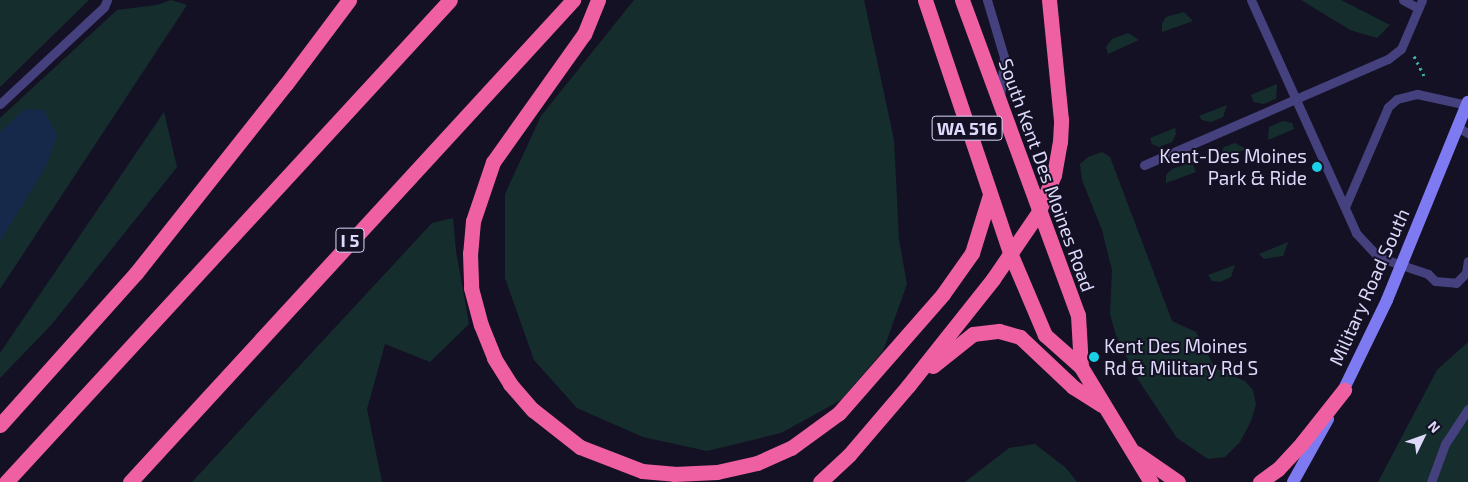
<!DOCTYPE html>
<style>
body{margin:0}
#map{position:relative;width:1468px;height:482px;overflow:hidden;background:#151124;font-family:"Exo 2",sans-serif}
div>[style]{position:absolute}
.green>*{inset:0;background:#152e2d}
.water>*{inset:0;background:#16294a}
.path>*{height:3px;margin-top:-1.5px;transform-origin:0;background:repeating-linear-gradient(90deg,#3caca6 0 2.5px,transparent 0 6.5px)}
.lane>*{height:9px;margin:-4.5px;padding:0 4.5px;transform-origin:4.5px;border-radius:4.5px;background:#44417e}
.secondary>*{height:12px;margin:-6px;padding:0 6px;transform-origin:6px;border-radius:6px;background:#7e7af1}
.highway>*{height:15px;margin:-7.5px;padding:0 7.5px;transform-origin:7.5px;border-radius:7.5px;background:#ef60a3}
.dots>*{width:14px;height:14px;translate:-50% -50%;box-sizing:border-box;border:2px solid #151124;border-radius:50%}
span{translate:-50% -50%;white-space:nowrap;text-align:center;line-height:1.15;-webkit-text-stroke:4px #151124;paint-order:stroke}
.shield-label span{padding:1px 4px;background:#151124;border:1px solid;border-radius:4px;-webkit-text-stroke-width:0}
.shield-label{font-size:18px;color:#ddd9fb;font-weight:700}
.poi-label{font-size:19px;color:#ddd9fb}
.right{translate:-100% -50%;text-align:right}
.left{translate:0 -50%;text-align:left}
.street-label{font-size:19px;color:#ddd9fb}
.north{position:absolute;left:1398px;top:412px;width:50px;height:50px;-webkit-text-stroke:4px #151124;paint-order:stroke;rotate:48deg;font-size:14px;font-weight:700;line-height:20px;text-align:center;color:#ddd9fb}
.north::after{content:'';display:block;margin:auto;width:18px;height:22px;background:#ddd9fb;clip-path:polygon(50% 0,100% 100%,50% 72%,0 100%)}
</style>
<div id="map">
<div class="green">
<i style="clip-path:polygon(0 0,89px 0,0 87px)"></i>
<i style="clip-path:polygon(171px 0,187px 5px,0 289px,0 118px,117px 10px,157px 5px)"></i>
<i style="clip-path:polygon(634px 0,864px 0,894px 140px,899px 240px,907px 284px,883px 351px,841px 400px,781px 433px,707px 451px,643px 437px,577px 408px,534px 360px,505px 278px,505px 194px,541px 116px)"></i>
<i style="clip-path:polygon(1301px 0,1341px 0,1390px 25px,1377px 38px,1350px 30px)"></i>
<i style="clip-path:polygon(1184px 12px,1193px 21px,1162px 32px,1162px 24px,1166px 17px)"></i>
<i style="clip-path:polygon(1128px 33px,1139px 40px,1108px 54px,1106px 47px,1112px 39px)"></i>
<i style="clip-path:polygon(1277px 84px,1276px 99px,1263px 104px,1254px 102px,1251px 95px)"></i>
<i style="clip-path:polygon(1227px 105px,1223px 117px,1211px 122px,1202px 120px,1199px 116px)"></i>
<i style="clip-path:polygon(164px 112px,177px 167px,52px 324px,0 378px,0 353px)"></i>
<i style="clip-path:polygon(1283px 121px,1292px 123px,1294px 129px,1268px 140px,1269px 127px)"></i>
<i style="clip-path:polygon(1175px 128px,1176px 134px,1172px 142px,1159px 147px,1152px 144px,1150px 138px)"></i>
<i style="clip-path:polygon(1235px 143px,1246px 149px,1218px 160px,1224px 147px)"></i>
<i style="clip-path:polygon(1102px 152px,1110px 157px,1172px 321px,1196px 332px,1215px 368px,1245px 381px,1253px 390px,1256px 404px,1251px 421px,1240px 442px,1225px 457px,1208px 459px,1177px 438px,1139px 381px,1117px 339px,1110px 314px,1112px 270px,1102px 230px,1082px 180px,1080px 164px,1088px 157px)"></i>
<i style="clip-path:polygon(1187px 164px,1193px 165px,1196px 172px,1166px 183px,1166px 175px,1172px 169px)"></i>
<i style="clip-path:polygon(453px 218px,456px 251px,469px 324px,430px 362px,385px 344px,367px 409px,382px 482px,192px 482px,432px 223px)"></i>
<i style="clip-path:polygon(1288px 242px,1283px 256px,1264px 259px,1259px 254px)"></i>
<i style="clip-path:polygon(1235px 265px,1231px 277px,1220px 282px,1212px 281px,1208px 275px)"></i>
<i style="clip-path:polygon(1468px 342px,1468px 482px,1378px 482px,1437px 370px)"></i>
<i style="clip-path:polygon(1035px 444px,1066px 468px,1077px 482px,965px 482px,1009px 448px)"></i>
</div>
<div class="water">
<i style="clip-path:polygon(25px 109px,44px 110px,57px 136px,46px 167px,0 241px,0 132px)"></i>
</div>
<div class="path">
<i style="left:1414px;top:56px;width:22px;rotate:63deg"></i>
</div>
<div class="lane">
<i style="left:987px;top:0;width:59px;rotate:73.4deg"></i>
<i style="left:1004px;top:57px;width:41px;rotate:95.6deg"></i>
<i style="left:1251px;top:0;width:256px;rotate:65.7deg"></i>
<i style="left:1356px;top:233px;width:33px;rotate:47deg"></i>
<i style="left:1378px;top:257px;width:53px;rotate:18.8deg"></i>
<i style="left:1428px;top:274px;width:10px;rotate:45deg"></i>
<i style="left:1435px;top:281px;width:21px;rotate:5deg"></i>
<i style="left:1456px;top:283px;width:14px;rotate:-45deg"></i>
<i style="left:1466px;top:273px;width:12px;rotate:-81deg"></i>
<i style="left:1403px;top:0;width:17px;rotate:28deg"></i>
<i style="left:0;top:104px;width:142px;rotate:-43deg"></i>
<i style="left:104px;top:7px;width:8px;rotate:-67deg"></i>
<i style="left:1457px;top:127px;width:13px;rotate:29deg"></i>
<i style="left:1144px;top:165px;width:266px;rotate:-23.5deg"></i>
<i style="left:1388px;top:59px;width:16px;rotate:-38deg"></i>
<i style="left:1401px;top:49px;width:53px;rotate:-66.8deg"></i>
<i style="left:1345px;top:207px;width:109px;rotate:-66.7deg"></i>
<i style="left:1388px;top:107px;width:12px;rotate:-42deg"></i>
<i style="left:1397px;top:99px;width:21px;rotate:-14deg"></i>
<i style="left:1417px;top:94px;width:51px;rotate:12.4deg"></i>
<i style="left:1431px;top:482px;width:40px;rotate:-69.8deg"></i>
<i style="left:1445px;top:444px;width:42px;rotate:-56.7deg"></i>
</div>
<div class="secondary">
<i style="left:1340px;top:397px;width:108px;rotate:-64.1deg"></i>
<i style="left:1387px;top:300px;width:214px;rotate:-67.8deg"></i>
<i style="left:1293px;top:482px;width:72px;rotate:-60.9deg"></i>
</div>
<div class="highway">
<i style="left:598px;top:0;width:37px;rotate:112deg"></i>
<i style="left:584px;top:34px;width:157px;rotate:125.4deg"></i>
<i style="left:493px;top:162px;width:62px;rotate:108.7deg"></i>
<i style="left:473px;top:221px;width:32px;rotate:95deg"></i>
<i style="left:470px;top:253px;width:35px;rotate:88deg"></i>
<i style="left:471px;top:288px;width:38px;rotate:75deg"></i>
<i style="left:481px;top:325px;width:35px;rotate:68deg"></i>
<i style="left:494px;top:358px;width:31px;rotate:58deg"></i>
<i style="left:510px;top:384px;width:35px;rotate:49deg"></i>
<i style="left:533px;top:410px;width:60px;rotate:38.2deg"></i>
<i style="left:580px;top:447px;width:66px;rotate:21.2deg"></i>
<i style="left:642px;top:471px;width:32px;rotate:5deg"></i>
<i style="left:674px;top:474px;width:43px;rotate:-2.7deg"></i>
<i style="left:717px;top:472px;width:41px;rotate:-12.7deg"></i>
<i style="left:757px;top:463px;width:37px;rotate:-24deg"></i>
<i style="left:791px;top:448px;width:59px;rotate:-36.1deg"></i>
<i style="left:839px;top:413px;width:158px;rotate:-48.8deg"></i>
<i style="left:943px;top:294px;width:50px;rotate:-54.7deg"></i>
<i style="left:972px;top:253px;width:61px;rotate:-72.8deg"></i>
<i style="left:925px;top:0;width:269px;rotate:71.4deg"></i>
<i style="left:1011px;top:255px;width:87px;rotate:67deg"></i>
<i style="left:1045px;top:335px;width:48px;rotate:41.6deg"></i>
<i style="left:1081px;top:367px;width:135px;rotate:58.7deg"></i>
<i style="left:962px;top:0;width:336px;rotate:69.8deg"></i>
<i style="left:1078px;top:315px;width:52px;rotate:86.7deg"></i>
<i style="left:933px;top:366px;width:51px;rotate:-38.7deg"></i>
<i style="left:973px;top:334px;width:26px;rotate:-7deg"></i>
<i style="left:999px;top:331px;width:22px;rotate:16deg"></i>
<i style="left:1020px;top:337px;width:73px;rotate:43.3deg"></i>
<i style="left:1073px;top:387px;width:34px;rotate:32deg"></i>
<i style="left:0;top:425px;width:204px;rotate:-48.2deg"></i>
<i style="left:136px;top:273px;width:241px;rotate:-51.6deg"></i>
<i style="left:286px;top:84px;width:105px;rotate:-53.1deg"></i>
<i style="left:1136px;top:453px;width:51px;rotate:34.6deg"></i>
<i style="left:6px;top:482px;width:655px;rotate:-47.35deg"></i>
<i style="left:130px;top:482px;width:655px;rotate:-47.41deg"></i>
<i style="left:820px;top:482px;width:40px;rotate:-43deg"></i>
<i style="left:849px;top:455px;width:91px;rotate:-49.5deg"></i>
<i style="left:908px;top:386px;width:137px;rotate:-51.5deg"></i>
<i style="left:993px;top:279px;width:80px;rotate:-55.7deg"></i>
<i style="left:1038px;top:213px;width:41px;rotate:-67.2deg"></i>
<i style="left:1054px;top:175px;width:34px;rotate:-80deg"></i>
<i style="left:1060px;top:142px;width:22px;rotate:-87deg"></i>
<i style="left:1061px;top:120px;width:121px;rotate:-95.7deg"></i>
<i style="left:1260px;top:482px;width:22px;rotate:-36deg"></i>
<i style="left:1278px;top:469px;width:35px;rotate:-47deg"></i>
<i style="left:1302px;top:443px;width:68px;rotate:-51.6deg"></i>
</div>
<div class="dots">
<i style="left:1317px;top:167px;background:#19d0e7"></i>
<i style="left:1094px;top:357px;background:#19d0e7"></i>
</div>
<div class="shield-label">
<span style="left:967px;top:128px">WA 516</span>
<span style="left:350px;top:240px">I 5</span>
</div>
<div class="poi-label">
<span class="right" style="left:1307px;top:167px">Kent-Des Moines<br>Park &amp; Ride</span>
<span class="left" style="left:1104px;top:357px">Kent Des Moines<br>Rd &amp; Military Rd S</span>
</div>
<div class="street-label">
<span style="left:1047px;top:175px;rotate:70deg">South Kent Des Moines Road</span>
<span style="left:1369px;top:287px;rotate:-66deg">Military Road South</span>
</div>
<div class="north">N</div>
</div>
